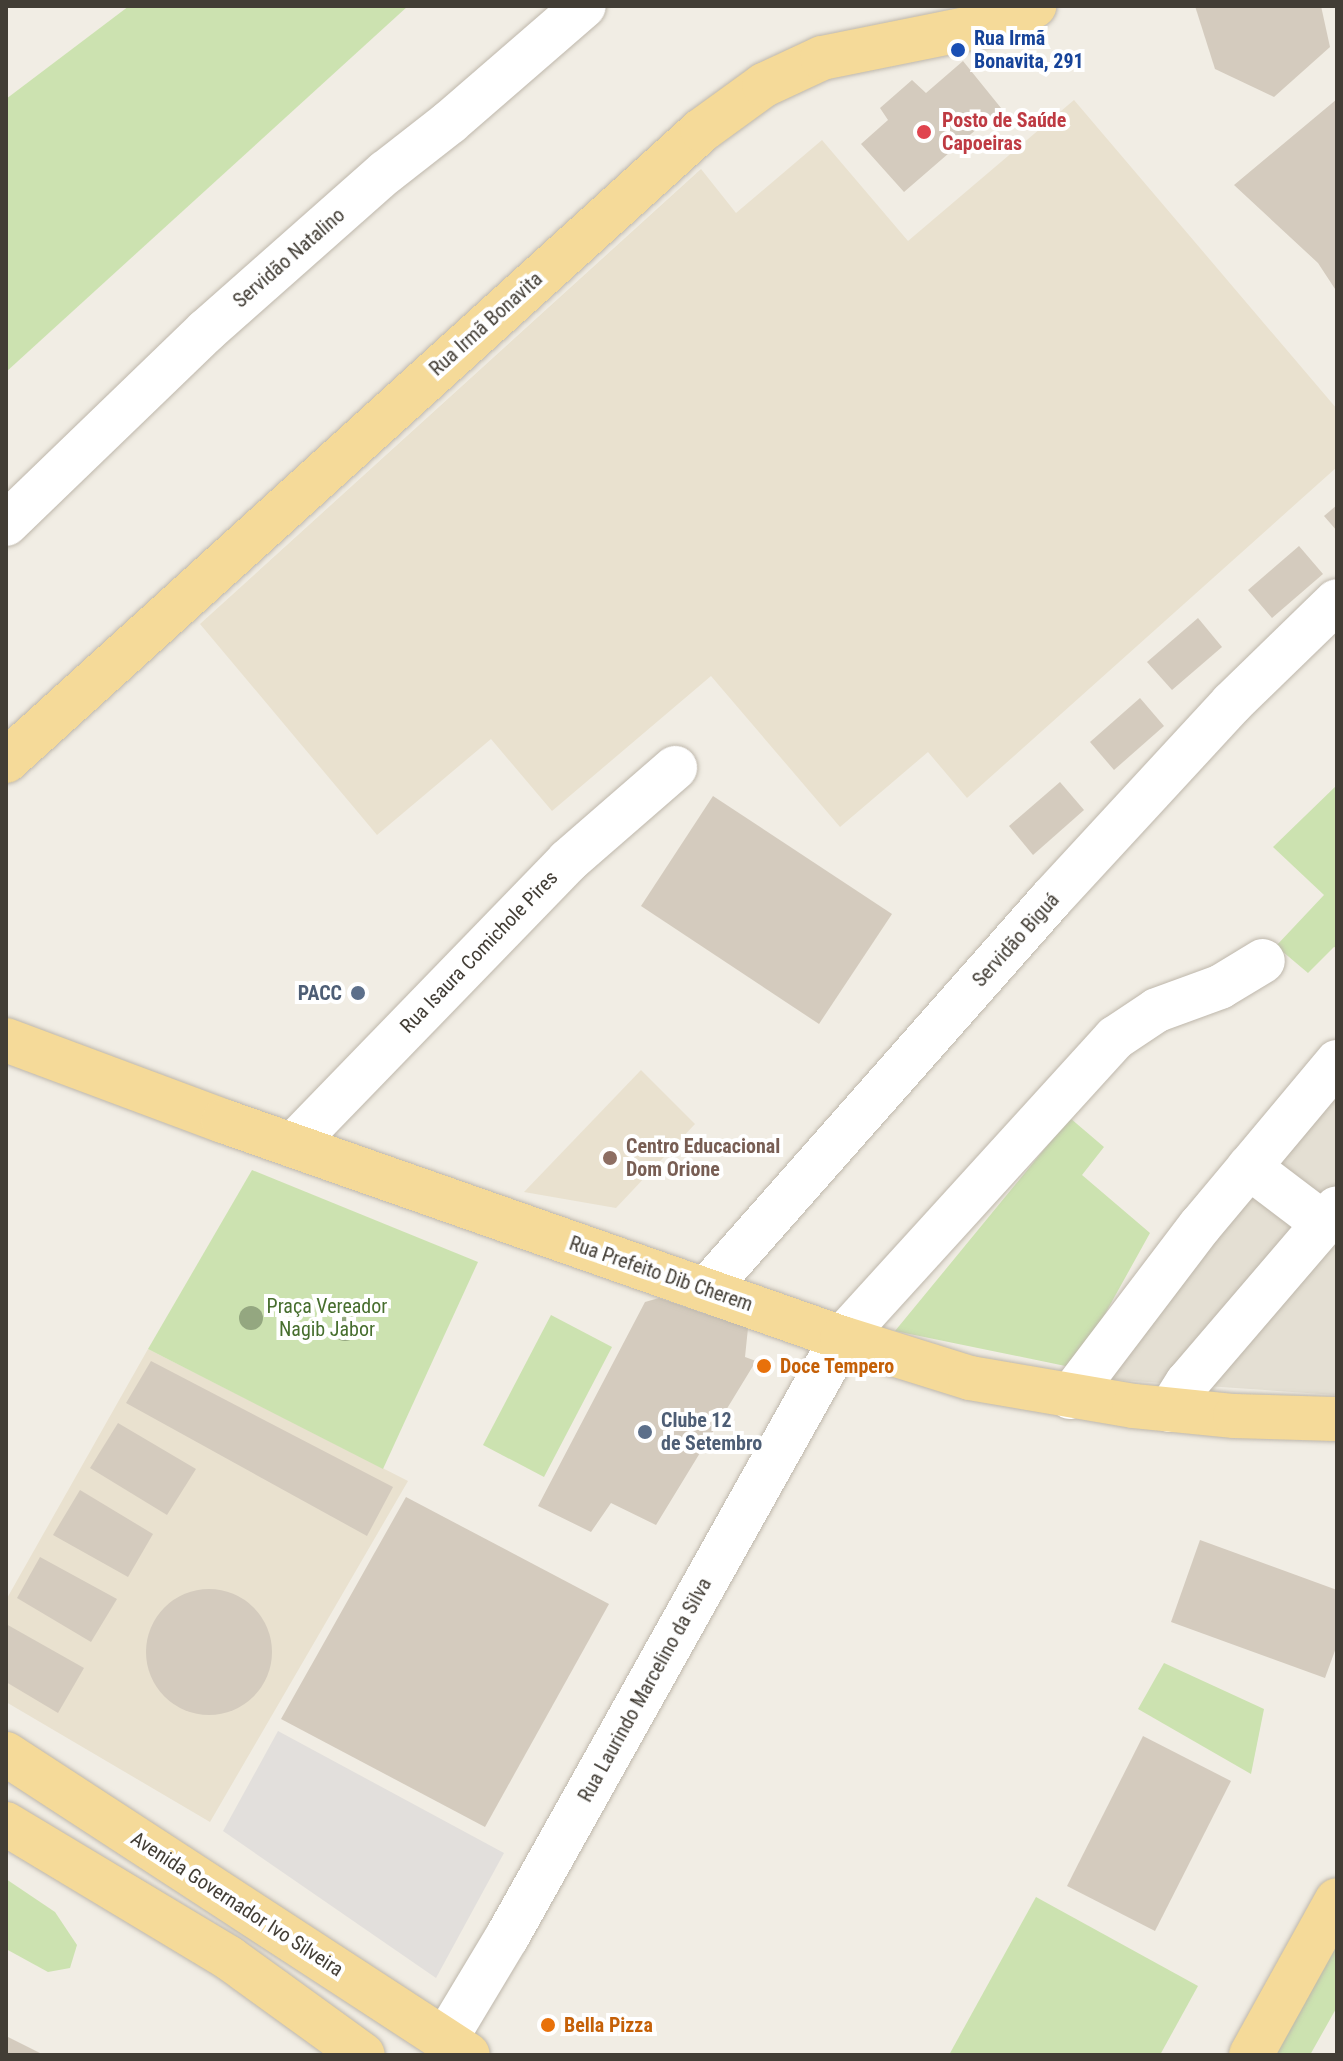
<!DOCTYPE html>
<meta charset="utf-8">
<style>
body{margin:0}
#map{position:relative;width:1343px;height:2061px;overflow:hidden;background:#f1ede4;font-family:"Roboto Condensed",sans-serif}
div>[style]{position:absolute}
.residential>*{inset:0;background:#e4dfd3}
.education>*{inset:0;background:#e9e1cf}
.green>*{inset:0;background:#cce2b0}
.parking>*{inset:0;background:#e2dfdc}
.building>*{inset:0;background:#d4cbbe}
.round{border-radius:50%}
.roads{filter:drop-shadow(0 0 2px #beb7ab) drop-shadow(0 0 2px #beb7ab)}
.minor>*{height:44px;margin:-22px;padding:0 22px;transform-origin:22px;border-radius:22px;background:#fff}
.major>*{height:44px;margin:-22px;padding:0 22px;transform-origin:22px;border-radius:22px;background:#f5da99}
.trees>*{width:24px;height:24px;margin:-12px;border-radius:50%;background:#94a780}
.dots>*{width:22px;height:22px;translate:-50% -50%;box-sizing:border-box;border:4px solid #fff;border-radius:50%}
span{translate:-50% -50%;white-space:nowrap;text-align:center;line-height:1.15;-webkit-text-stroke:8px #fff;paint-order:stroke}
.transit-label{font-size:20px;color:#164399;font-weight:700}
.left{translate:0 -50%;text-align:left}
.health-label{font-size:20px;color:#be3a42;font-weight:700}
.street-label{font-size:20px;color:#423d35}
.service-label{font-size:20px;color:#4e5e75;font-weight:700}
.right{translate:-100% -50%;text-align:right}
.education-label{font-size:20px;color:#785e54;font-weight:700}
.park-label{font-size:20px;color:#476e2e}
.food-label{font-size:20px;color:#c56008;font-weight:700}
.frame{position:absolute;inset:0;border:8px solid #423d35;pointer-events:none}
</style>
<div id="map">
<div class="residential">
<i style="clip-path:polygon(1337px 1046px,1337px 1395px,1061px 1376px)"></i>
</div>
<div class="education">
<i style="clip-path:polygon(1074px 100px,1337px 409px,1337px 467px,967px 798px,928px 752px,840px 827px,711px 676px,552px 811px,491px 739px,377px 835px,200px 624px,701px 169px,736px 213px,822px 140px,908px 241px)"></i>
<i style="clip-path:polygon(641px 1070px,695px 1124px,616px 1208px,524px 1192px)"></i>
<i style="clip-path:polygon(148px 1349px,408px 1481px,210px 1822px,6px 1702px,6px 1600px)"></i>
</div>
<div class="green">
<i style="clip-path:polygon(129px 6px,408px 6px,6px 372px,6px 99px)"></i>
<i style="clip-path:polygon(1337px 785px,1337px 948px,1334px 947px,1308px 973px,1276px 946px,1324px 895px,1273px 847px)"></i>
<i style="clip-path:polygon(1070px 1118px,1104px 1147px,1082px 1175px,1150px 1233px,1075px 1368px,895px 1331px)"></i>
<i style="clip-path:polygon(252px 1170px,478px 1262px,383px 1469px,148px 1349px)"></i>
<i style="clip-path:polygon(551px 1315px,612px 1347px,544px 1477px,483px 1445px)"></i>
<i style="clip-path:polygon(1164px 1663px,1264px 1709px,1251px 1774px,1138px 1709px)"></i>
<i style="clip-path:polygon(6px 1879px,55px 1912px,77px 1945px,70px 1968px,48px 1972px,6px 1949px)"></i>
<i style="clip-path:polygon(1036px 1897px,1198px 1986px,1160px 2055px,949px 2055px)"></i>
<i style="clip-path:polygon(1337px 1939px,1337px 2007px,1310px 2055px,1273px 2055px)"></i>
</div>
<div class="parking">
<i style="clip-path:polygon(278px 1731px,504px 1853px,436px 1978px,223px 1831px)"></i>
</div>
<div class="building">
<i style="clip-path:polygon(1195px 6px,1321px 6px,1330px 47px,1274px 97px,1215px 69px)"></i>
<i style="clip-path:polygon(963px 61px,1001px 108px,904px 192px,861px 144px,888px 120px,880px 108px,912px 80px,926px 93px)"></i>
<i style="clip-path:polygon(1337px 99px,1337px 292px,1318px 263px,1234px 185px)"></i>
<i style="clip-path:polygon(1337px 505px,1337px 531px,1324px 516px)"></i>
<i style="clip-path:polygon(1299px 546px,1323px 574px,1272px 618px,1248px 590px)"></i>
<i style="clip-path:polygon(1198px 618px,1222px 647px,1172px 690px,1147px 662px)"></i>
<i style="clip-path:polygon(1140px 698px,1164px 726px,1114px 770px,1090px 742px)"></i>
<i style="clip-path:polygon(1060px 782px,1084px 810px,1033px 855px,1009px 826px)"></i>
<i style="clip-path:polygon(713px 796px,892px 914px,819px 1024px,641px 906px)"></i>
<i style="clip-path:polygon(659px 1298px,748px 1328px,745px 1357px,756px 1361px,656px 1525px,611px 1503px,591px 1532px,538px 1506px,645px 1302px)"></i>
<i style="clip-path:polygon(151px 1361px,393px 1487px,367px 1536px,126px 1403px)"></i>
<i style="clip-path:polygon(118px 1423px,196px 1469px,167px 1515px,90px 1468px)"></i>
<i style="clip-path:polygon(80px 1490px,153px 1534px,128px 1577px,53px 1535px)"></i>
<i style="clip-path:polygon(406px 1497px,609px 1604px,485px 1827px,281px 1719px)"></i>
<i style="clip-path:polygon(1200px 1540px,1337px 1590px,1337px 1645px,1325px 1678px,1171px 1622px)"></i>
<i style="clip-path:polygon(40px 1557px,117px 1599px,91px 1642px,17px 1598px)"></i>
<i class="round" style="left:146px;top:1589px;width:126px;height:126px"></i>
<i style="clip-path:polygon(6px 1624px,84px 1668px,58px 1713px,6px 1682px)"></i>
<i style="clip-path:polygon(1143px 1736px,1231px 1781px,1155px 1931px,1067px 1886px)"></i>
<i style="clip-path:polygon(6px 2036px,44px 2055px,6px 2055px)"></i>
</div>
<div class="roads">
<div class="minor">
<i style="left:6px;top:524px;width:278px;rotate:-44deg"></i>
<i style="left:206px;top:331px;width:240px;rotate:-41.5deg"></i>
<i style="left:386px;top:172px;width:81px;rotate:-38deg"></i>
<i style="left:450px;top:122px;width:177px;rotate:-40.9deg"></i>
<i style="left:293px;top:1145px;width:395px;rotate:-45.9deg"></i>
<i style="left:568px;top:861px;width:142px;rotate:-41deg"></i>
<i style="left:1249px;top:1167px;width:94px;rotate:37.2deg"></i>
<i style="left:706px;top:1290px;width:523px;rotate:-48.57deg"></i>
<i style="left:1052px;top:898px;width:265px;rotate:-47.3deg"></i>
<i style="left:1232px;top:703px;width:146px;rotate:-44.2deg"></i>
<i style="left:1070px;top:1397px;width:215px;rotate:-52.8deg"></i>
<i style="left:1200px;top:1226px;width:214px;rotate:-50.1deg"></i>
<i style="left:1170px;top:1410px;width:32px;rotate:-58deg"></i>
<i style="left:1187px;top:1383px;width:230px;rotate:-49.4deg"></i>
<i style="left:445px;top:2040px;width:120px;rotate:-59deg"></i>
<i style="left:507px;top:1937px;width:686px;rotate:-60.78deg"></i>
<i style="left:842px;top:1338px;width:406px;rotate:-47.7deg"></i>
<i style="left:1115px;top:1038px;width:50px;rotate:-33.7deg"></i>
<i style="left:1157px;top:1010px;width:67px;rotate:-20.1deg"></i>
<i style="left:1220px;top:987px;width:50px;rotate:-31.2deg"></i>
</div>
<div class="major">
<i style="left:6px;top:761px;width:939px;rotate:-42.2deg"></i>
<i style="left:702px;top:130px;width:77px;rotate:-36deg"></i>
<i style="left:764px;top:85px;width:64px;rotate:-25deg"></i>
<i style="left:822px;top:58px;width:177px;rotate:-11.4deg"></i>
<i style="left:995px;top:23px;width:43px;rotate:-23.6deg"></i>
<i style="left:6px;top:1040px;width:232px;rotate:20.5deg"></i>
<i style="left:223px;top:1121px;width:656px;rotate:19.32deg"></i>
<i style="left:842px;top:1338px;width:134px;rotate:17.4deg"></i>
<i style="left:970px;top:1378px;width:166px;rotate:9.7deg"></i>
<i style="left:1134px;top:1406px;width:101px;rotate:5.7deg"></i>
<i style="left:1235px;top:1416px;width:102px;rotate:1.7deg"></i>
<i style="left:6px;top:1754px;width:551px;rotate:33.08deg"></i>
<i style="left:6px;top:1824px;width:260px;rotate:31deg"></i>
<i style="left:229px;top:1958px;width:165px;rotate:35.9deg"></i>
<i style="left:1251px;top:2055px;width:177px;rotate:-61deg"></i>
</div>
</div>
<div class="trees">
<i style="left:251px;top:1318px"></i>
<i style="left:345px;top:1329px"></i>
</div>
<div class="dots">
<i style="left:958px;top:50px;background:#1a4fb4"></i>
<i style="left:924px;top:132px;background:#e0444e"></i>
<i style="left:358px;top:993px;background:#5c6f8a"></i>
<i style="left:610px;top:1158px;background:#8d6e63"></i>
<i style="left:764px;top:1366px;background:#e8710a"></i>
<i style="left:645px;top:1432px;background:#5c6f8a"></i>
<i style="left:548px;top:2025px;background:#e8710a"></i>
</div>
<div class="transit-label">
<span class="left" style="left:974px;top:50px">Rua Irmã<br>Bonavita, 291</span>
</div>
<div class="health-label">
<span class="left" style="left:942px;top:132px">Posto de Saúde<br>Capoeiras</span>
</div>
<div class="street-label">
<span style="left:289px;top:258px;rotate:-41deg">Servidão Natalino</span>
<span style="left:486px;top:324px;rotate:-42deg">Rua Irmã Bonavita</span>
<span style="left:1016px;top:940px;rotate:-48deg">Servidão Biguá</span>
<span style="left:479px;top:952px;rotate:-46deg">Rua Isaura Comichole Pires</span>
<span style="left:661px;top:1274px;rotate:19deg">Rua Prefeito Dib Cherem</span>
<span style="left:645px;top:1690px;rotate:-61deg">Rua Laurindo Marcelino da Silva</span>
<span style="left:237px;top:1904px;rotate:33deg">Avenida Governador Ivo Silveira</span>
</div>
<div class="service-label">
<span class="right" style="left:342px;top:993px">PACC</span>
<span class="left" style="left:661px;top:1432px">Clube 12<br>de Setembro</span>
</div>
<div class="education-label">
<span class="left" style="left:626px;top:1158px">Centro Educacional<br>Dom Orione</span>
</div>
<div class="park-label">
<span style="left:327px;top:1318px">Praça Vereador<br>Nagib Jabor</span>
</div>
<div class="food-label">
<span class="left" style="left:780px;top:1366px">Doce Tempero</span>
<span class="left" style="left:564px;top:2025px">Bella Pizza</span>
</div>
<div class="frame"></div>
</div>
